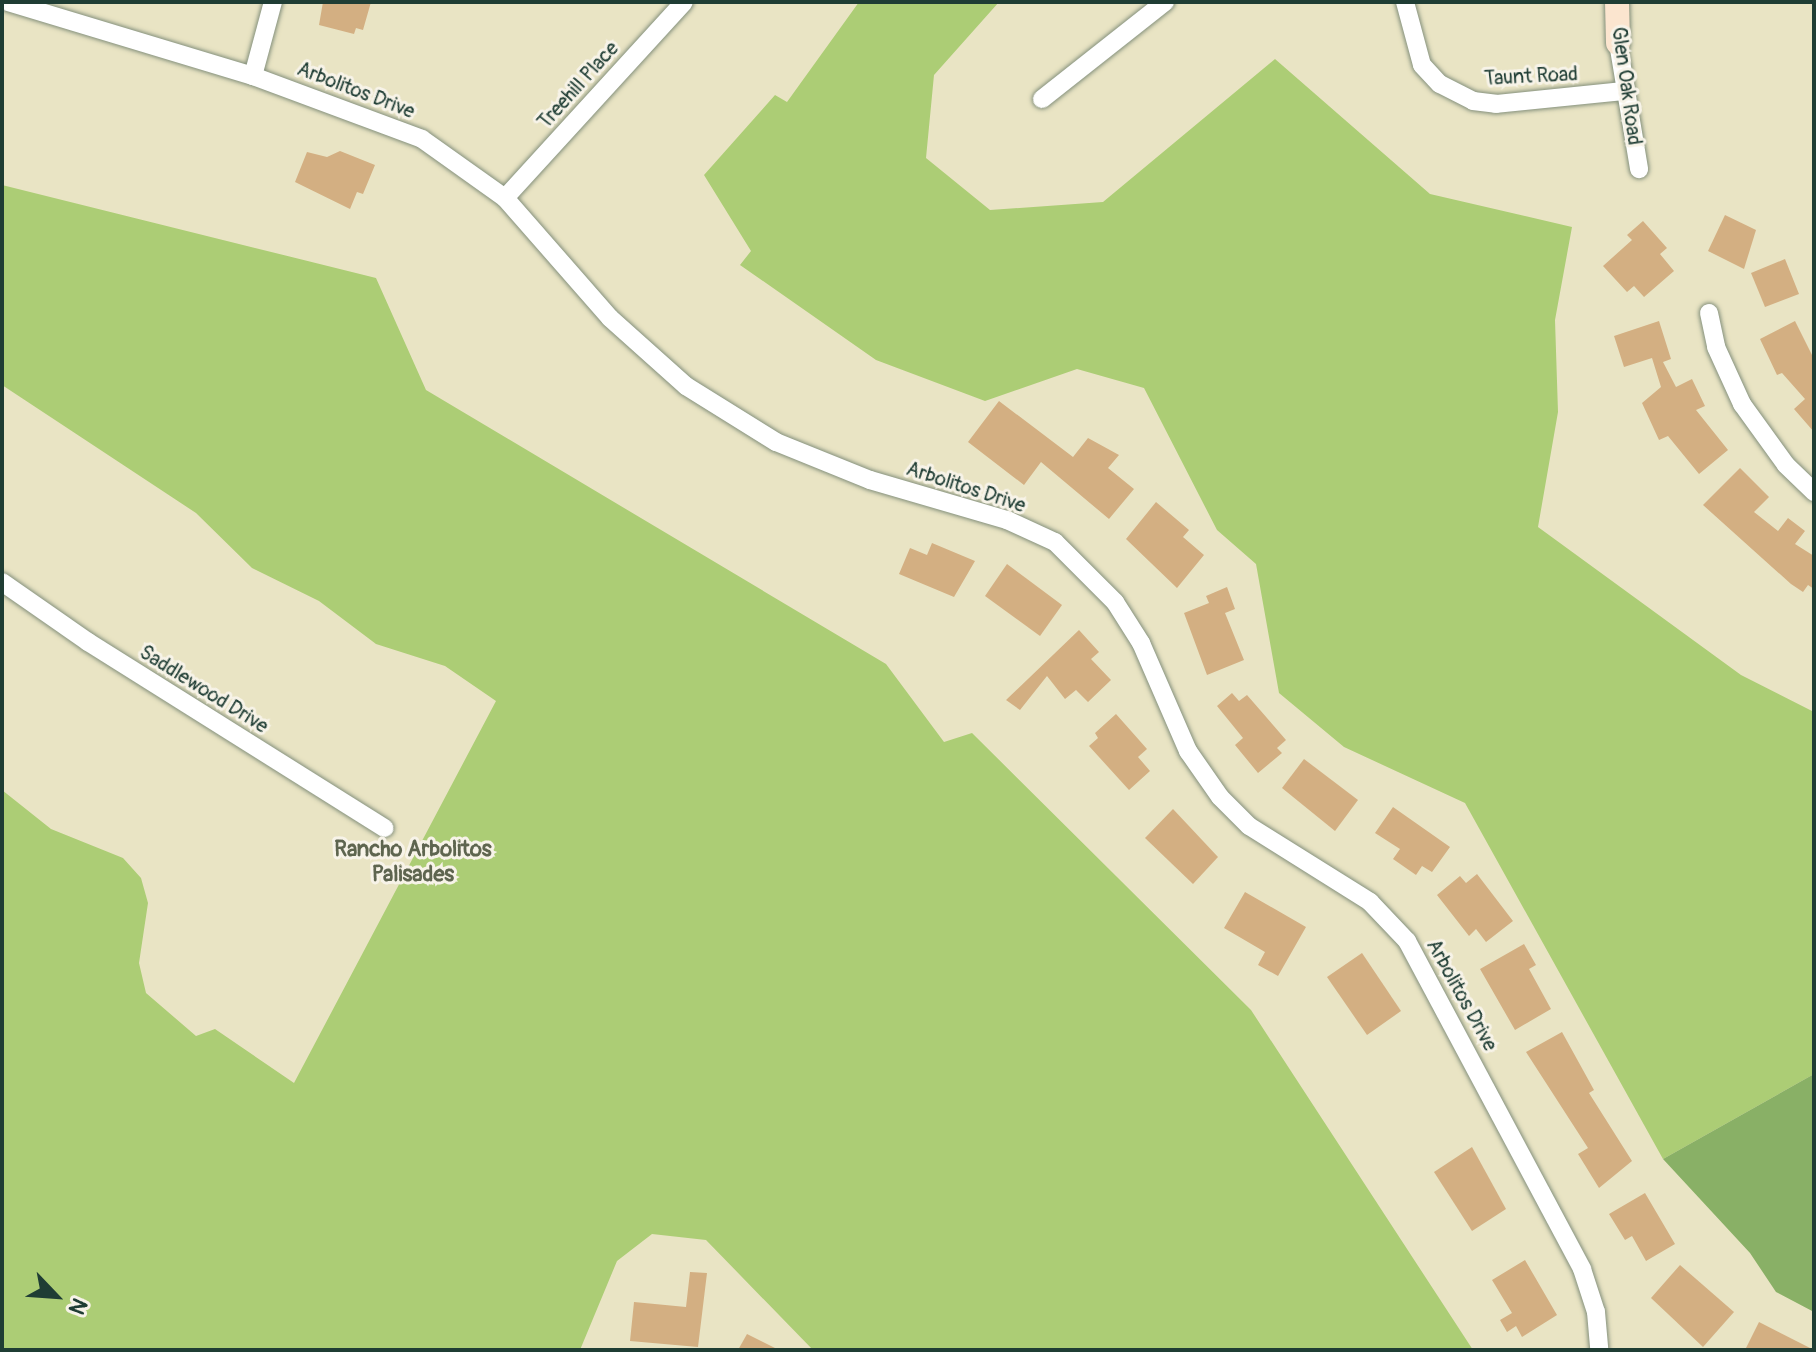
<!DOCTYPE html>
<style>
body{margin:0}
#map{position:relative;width:1816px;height:1352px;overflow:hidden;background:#e9e4c4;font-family:Pangolin,sans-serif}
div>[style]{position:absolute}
.green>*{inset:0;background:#accd75}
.forest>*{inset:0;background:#89b066}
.building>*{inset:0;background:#d3af82}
.roads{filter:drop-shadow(0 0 2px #84907c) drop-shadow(0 0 2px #84907c)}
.street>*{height:18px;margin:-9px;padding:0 9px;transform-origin:9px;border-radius:9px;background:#fff}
.secondary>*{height:24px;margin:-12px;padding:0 12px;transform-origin:12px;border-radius:12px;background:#fbe5cf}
span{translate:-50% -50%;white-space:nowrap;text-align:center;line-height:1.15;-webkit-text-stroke:6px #f7f3e8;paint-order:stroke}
.street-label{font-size:20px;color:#1f3d34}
.neighbourhood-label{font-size:22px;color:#5e654f;font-weight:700}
.frame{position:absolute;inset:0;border:4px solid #1f3d34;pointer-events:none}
.north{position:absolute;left:16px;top:1256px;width:80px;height:80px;-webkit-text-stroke:6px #f7f3e8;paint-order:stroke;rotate:115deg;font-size:22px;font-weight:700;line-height:32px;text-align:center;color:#1f3d34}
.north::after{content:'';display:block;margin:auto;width:28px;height:36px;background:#1f3d34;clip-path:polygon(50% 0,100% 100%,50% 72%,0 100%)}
</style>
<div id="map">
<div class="green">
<i style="clip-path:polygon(859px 2px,999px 2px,934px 75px,926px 158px,990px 210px,1103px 202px,1275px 59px,1430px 194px,1572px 227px,1555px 320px,1558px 412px,1538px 527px,1741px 675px,1814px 712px,1814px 1074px,1663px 1159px,1465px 803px,1344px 747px,1279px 693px,1256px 564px,1217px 530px,1144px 388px,1077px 369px,985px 401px,876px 360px,740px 265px,751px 251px,704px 175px,775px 95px,787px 102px)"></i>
<i style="clip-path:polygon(2px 185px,376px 278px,426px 390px,886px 664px,944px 742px,972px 733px,1251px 1010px,1473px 1350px,813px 1350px,706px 1240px,652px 1234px,617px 1261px,580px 1350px,2px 1350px,2px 790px,51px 829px,123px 858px,141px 878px,148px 903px,139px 963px,146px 993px,196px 1036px,215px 1029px,294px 1083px,496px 701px,445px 666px,376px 644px,319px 601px,252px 568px,196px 513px,2px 385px)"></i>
</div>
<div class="forest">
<i style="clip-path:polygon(1814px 1074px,1814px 1312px,1776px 1292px,1750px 1253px,1663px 1159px)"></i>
</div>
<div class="building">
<i style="clip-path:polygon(323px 2px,371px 2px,363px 30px,356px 28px,354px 34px,319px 25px)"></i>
<i style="clip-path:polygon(340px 151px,375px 165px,363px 194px,357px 192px,350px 209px,295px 182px,307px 152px,327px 157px)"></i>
<i style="clip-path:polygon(1725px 215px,1756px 230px,1744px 269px,1708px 251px)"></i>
<i style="clip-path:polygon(1643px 221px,1667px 248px,1660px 254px,1674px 271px,1644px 297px,1634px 286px,1627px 292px,1603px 266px,1632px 240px,1627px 235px)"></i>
<i style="clip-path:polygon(1785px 259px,1799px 294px,1765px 307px,1751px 273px)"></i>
<i style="clip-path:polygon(1659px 321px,1671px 359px,1663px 362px,1676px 387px,1692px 379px,1705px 406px,1696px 410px,1728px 450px,1699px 474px,1668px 436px,1659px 440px,1642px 403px,1661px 387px,1652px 358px,1624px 367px,1614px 336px)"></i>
<i style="clip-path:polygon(1795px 321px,1814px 359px,1814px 432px,1794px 409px,1805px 399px,1782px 373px,1777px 375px,1760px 339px)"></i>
<i style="clip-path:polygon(999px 401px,1073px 457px,1088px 438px,1119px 455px,1108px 468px,1134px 489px,1109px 519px,1041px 462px,1024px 485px,968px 442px)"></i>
<i style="clip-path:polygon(1740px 468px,1769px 497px,1754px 512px,1778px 531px,1788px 518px,1805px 531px,1795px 544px,1814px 556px,1814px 589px,1808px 585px,1803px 592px,1791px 584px,1703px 505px)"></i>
<i style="clip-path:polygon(1156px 502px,1189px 530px,1183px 537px,1204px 555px,1177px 588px,1126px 539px)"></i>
<i style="clip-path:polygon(932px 543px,975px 561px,954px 597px,899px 574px,910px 548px,927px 555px)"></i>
<i style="clip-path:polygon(1007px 564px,1062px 605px,1040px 636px,985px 596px)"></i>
<i style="clip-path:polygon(1227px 587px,1235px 609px,1225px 613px,1244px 660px,1207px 675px,1184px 613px,1209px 603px,1206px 596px)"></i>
<i style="clip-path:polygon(1079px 630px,1099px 652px,1091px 659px,1111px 680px,1088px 702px,1076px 690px,1065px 699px,1047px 676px,1020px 710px,1006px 700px)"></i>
<i style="clip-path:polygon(1232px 693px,1239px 701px,1247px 695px,1286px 740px,1277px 748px,1282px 753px,1258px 773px,1235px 745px,1243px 738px,1217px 706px)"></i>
<i style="clip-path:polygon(1116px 714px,1147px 749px,1138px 757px,1150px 771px,1129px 790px,1089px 746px,1098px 738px,1095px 733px)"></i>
<i style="clip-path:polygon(1304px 759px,1358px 800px,1335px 831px,1282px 788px)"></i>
<i style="clip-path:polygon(1393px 807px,1450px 847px,1432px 872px,1422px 866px,1416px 875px,1393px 859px,1400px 849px,1375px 833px)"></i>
<i style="clip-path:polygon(1173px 809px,1218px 857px,1193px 884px,1145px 838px)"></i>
<i style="clip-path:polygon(1477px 874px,1513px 921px,1486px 942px,1476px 929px,1469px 936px,1437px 895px,1460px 876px,1466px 883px)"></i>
<i style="clip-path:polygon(1245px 892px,1306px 927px,1278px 976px,1258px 965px,1265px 952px,1224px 928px)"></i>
<i style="clip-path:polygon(1524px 944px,1536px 965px,1529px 969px,1551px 1009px,1515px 1030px,1480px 969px)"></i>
<i style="clip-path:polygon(1362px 953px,1401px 1011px,1367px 1035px,1327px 977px)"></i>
<i style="clip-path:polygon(1562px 1032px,1594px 1090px,1589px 1093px,1632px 1161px,1599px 1188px,1578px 1154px,1588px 1148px,1526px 1052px)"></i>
<i style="clip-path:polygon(1472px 1147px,1506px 1209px,1472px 1231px,1434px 1172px)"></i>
<i style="clip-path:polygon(1645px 1193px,1675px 1244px,1646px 1261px,1632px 1236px,1625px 1240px,1609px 1214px)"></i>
<i style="clip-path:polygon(1525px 1260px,1557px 1315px,1522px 1337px,1516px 1326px,1507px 1332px,1500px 1320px,1512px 1313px,1492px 1280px)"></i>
<i style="clip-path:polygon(1680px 1265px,1734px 1312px,1703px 1347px,1651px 1298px)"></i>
<i style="clip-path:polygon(690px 1272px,707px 1273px,698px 1347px,630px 1341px,634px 1302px,686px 1307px)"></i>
<i style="clip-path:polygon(1759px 1322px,1814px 1350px,1745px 1350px)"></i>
<i style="clip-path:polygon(747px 1334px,779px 1350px,738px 1350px)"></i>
</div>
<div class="roads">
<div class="street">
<i style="left:8px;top:2px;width:256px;rotate:16.8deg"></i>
<i style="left:253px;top:76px;width:180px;rotate:20.4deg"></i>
<i style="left:422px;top:139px;width:102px;rotate:35.4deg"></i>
<i style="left:505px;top:198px;width:159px;rotate:48.8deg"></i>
<i style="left:610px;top:318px;width:102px;rotate:41.8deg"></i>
<i style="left:686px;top:386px;width:106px;rotate:31.9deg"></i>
<i style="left:776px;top:442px;width:101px;rotate:22deg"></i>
<i style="left:870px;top:480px;width:143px;rotate:16.3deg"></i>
<i style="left:1007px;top:520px;width:53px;rotate:24.6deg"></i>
<i style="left:1055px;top:542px;width:85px;rotate:45deg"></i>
<i style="left:1115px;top:602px;width:49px;rotate:57.6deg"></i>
<i style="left:1141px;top:643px;width:118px;rotate:66.5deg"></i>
<i style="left:1188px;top:751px;width:56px;rotate:55.2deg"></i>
<i style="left:1220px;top:797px;width:41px;rotate:45deg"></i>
<i style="left:1249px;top:826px;width:143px;rotate:32.1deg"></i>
<i style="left:1370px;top:902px;width:54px;rotate:46.5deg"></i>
<i style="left:1407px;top:941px;width:372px;rotate:61.9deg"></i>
<i style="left:1582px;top:1269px;width:45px;rotate:72deg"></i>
<i style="left:1596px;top:1312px;width:38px;rotate:85deg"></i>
<i style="left:1405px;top:2px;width:65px;rotate:74.9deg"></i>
<i style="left:1422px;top:65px;width:26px;rotate:47deg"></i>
<i style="left:1440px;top:84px;width:37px;rotate:27deg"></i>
<i style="left:1473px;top:101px;width:23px;rotate:7deg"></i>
<i style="left:1496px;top:104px;width:129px;rotate:-5.8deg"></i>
<i style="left:1618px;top:43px;width:128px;rotate:80.5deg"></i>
<i style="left:253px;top:76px;width:77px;rotate:-74.9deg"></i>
<i style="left:1042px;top:99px;width:157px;rotate:-38.3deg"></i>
<i style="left:505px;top:198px;width:265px;rotate:-47.6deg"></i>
<i style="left:1709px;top:313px;width:35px;rotate:78deg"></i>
<i style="left:1716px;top:347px;width:63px;rotate:65.5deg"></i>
<i style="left:1742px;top:404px;width:75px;rotate:54.2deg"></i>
<i style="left:1786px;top:465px;width:39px;rotate:44deg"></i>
<i style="left:2px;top:582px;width:105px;rotate:34.9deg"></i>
<i style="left:88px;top:642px;width:350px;rotate:32.1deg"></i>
</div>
<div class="secondary">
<i style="left:1617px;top:2px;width:41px;rotate:88.6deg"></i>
</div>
</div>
<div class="street-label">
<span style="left:1531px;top:76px;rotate:-3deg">Taunt Road</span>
<span style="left:578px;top:85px;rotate:-48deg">Treehill Place</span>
<span style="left:1627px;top:86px;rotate:82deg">Glen Oak Road</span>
<span style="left:356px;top:90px;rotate:21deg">Arbolitos Drive</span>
<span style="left:966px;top:487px;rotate:18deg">Arbolitos Drive</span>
<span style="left:204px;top:689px;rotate:32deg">Saddlewood Drive</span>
<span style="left:1462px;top:995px;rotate:61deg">Arbolitos Drive</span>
</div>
<div class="neighbourhood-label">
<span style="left:413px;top:862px">Rancho Arbolitos<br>Palisades</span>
</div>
<div class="frame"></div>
<div class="north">N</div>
</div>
